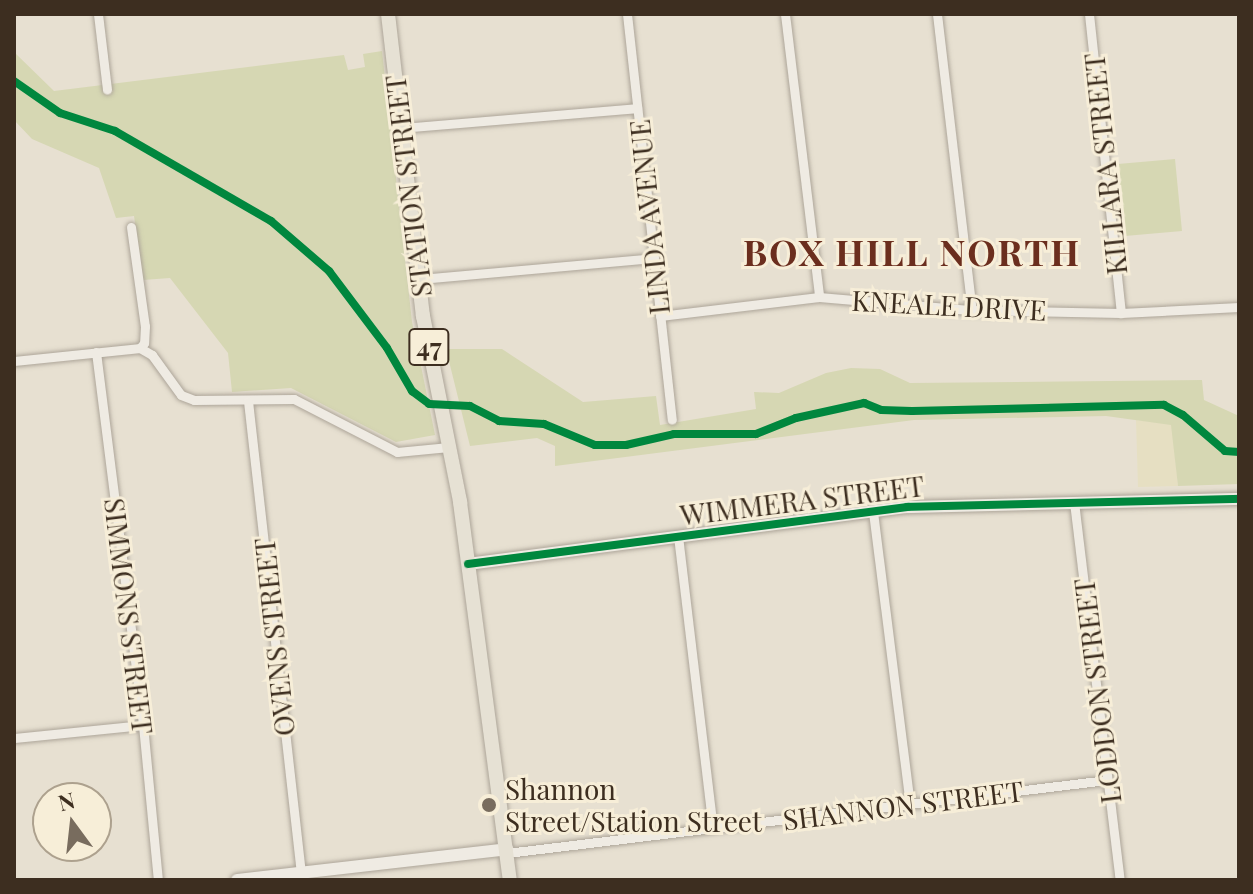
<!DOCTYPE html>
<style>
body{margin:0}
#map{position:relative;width:1253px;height:894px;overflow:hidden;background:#e7e0d1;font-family:"Playfair Display",serif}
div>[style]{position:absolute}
.farmland>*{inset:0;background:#e6dfc2}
.green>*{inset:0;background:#d6d7b3}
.roads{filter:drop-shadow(0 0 2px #ada599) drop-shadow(0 0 2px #ada599)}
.street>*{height:9px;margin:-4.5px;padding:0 4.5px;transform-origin:4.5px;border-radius:4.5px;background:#efebe3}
.secondary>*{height:12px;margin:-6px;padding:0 6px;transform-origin:6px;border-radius:6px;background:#efebe3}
.primary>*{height:14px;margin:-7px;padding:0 7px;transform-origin:7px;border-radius:7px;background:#e6e1d4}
.cycleway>*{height:8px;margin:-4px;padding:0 4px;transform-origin:4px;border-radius:4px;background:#00873e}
.dots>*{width:22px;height:22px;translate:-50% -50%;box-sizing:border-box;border:4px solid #f7eed8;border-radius:50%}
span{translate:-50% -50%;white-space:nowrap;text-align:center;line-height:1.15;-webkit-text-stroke:6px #f7eed8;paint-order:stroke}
.shield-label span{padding:2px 6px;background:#f7eed8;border:2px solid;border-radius:6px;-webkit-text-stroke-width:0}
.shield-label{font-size:26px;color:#3d2e20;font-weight:700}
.street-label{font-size:28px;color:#3d2e20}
.poi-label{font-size:28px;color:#3d2e20}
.left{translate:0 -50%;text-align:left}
.district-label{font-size:36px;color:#6b2e1e;font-weight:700;letter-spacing:2px}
.frame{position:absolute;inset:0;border:16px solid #3d2e20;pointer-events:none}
.north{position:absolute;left:32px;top:782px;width:80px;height:80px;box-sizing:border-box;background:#f7eed8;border:2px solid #ada18e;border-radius:50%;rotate:345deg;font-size:22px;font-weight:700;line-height:32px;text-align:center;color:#3d2e20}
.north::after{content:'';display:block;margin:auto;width:28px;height:36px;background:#786c5e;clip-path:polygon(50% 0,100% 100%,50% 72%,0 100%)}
</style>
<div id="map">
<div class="farmland">
<i style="clip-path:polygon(1136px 420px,1172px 424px,1178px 486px,1138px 487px)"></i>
</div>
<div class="green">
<i style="clip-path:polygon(382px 51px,412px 322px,435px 435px,396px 442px,291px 388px,232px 392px,228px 353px,170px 278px,143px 280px,134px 216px,116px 218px,99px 168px,32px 139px,14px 120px,14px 52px,54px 91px,344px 55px,348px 70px,365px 67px,363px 54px)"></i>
<i style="clip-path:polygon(1175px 159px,1182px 231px,1125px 236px,1118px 164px)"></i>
<i style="clip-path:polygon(446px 349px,502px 349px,583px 402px,656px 396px,660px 425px,756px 409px,754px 392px,779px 393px,826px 373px,851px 368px,880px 369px,910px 383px,1202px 380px,1204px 400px,1239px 416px,1239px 484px,1178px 486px,1171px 425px,1106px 416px,914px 420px,555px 466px,555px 446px,537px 438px,470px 446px)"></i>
</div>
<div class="roads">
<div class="street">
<i style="left:98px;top:14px;width:76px;rotate:83.2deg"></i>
<i style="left:627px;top:14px;width:408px;rotate:83.7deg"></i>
<i style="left:785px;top:14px;width:285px;rotate:83.1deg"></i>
<i style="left:937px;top:14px;width:298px;rotate:83.3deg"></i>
<i style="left:1089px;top:14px;width:301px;rotate:83.9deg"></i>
<i style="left:401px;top:128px;width:237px;rotate:-4.8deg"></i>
<i style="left:131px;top:227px;width:100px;rotate:82deg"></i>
<i style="left:145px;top:326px;width:17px;rotate:93deg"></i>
<i style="left:144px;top:343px;width:6px;rotate:129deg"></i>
<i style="left:419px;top:279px;width:236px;rotate:-5.1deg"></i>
<i style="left:660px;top:316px;width:160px;rotate:-6.8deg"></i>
<i style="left:819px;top:297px;width:154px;rotate:4.9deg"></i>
<i style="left:972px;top:310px;width:149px;rotate:1.2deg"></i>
<i style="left:1121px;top:313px;width:118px;rotate:-2.9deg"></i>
<i style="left:96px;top:352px;width:376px;rotate:82.8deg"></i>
<i style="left:143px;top:725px;width:156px;rotate:84.5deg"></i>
<i style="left:14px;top:361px;width:127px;rotate:-5.9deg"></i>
<i style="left:140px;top:348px;width:14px;rotate:30deg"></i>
<i style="left:152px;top:355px;width:49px;rotate:54.1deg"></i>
<i style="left:181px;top:395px;width:14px;rotate:21deg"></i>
<i style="left:194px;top:400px;width:100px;rotate:-0.6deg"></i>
<i style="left:294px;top:399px;width:116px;rotate:27.2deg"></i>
<i style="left:397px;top:452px;width:52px;rotate:-5.5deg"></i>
<i style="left:248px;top:401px;width:474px;rotate:83.6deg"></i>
<i style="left:1074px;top:502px;width:381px;rotate:83.1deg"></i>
<i style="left:873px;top:512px;width:293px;rotate:82.8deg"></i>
<i style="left:678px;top:536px;width:294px;rotate:83.2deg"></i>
<i style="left:14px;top:738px;width:130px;rotate:-5.8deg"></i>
<i style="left:507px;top:853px;width:604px;rotate:-6.94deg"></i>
</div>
<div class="secondary">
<i style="left:468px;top:564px;width:443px;rotate:-7.4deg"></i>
<i style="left:907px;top:507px;width:332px;rotate:-1.4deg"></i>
<i style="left:237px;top:880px;width:272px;rotate:-6.5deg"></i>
</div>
<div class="primary">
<i style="left:388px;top:14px;width:304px;rotate:83.4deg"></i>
<i style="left:423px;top:316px;width:190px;rotate:78.7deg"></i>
<i style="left:460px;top:502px;width:381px;rotate:82.5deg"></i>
</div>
</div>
<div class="cycleway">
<i style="left:14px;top:81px;width:56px;rotate:34.8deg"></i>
<i style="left:60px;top:113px;width:58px;rotate:18.1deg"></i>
<i style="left:115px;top:131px;width:180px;rotate:30deg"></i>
<i style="left:271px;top:221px;width:77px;rotate:40.8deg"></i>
<i style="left:329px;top:271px;width:96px;rotate:53deg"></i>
<i style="left:387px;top:348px;width:50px;rotate:59.8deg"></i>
<i style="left:412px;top:391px;width:21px;rotate:37deg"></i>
<i style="left:429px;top:404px;width:41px;rotate:2.8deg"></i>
<i style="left:470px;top:406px;width:33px;rotate:27deg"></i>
<i style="left:499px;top:421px;width:45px;rotate:3.8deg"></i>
<i style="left:544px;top:424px;width:55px;rotate:22.4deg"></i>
<i style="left:595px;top:445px;width:31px"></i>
<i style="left:626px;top:445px;width:49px;rotate:-12.9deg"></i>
<i style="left:674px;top:434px;width:82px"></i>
<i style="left:756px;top:434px;width:43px;rotate:-21.8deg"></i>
<i style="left:796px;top:418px;width:70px;rotate:-12.4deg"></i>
<i style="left:864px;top:403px;width:18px;rotate:22deg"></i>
<i style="left:881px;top:410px;width:31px;rotate:2deg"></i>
<i style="left:912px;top:411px;width:252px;rotate:-1.4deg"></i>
<i style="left:1164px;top:405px;width:21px;rotate:28deg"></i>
<i style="left:1183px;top:415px;width:55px;rotate:40.6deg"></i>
<i style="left:1225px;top:451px;width:14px;rotate:4deg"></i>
<i style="left:468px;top:564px;width:443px;rotate:-7.4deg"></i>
<i style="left:907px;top:507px;width:332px;rotate:-1.4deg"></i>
</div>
<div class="dots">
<i style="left:489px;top:805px;background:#786c5e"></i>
</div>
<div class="shield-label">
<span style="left:429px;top:347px">47</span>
</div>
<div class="street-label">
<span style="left:1105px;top:164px;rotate:-96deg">KILLARA STREET</span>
<span style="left:408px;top:186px;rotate:-97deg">STATION STREET</span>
<span style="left:649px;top:217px;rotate:-96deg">LINDA AVENUE</span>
<span style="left:949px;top:305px;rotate:3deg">KNEALE DRIVE</span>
<span style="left:802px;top:500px;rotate:-7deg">WIMMERA STREET</span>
<span style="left:129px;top:616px;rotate:83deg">SIMMONS STREET</span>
<span style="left:274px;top:637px;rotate:-96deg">OVENS STREET</span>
<span style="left:1097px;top:691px;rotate:-97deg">LODDON STREET</span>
<span style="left:903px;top:805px;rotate:-7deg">SHANNON STREET</span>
</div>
<div class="poi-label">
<span class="left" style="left:505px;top:805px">Shannon<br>Street/Station Street</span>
</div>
<div class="district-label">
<span style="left:912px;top:252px">BOX HILL NORTH</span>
</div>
<div class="frame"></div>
<div class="north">N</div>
</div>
